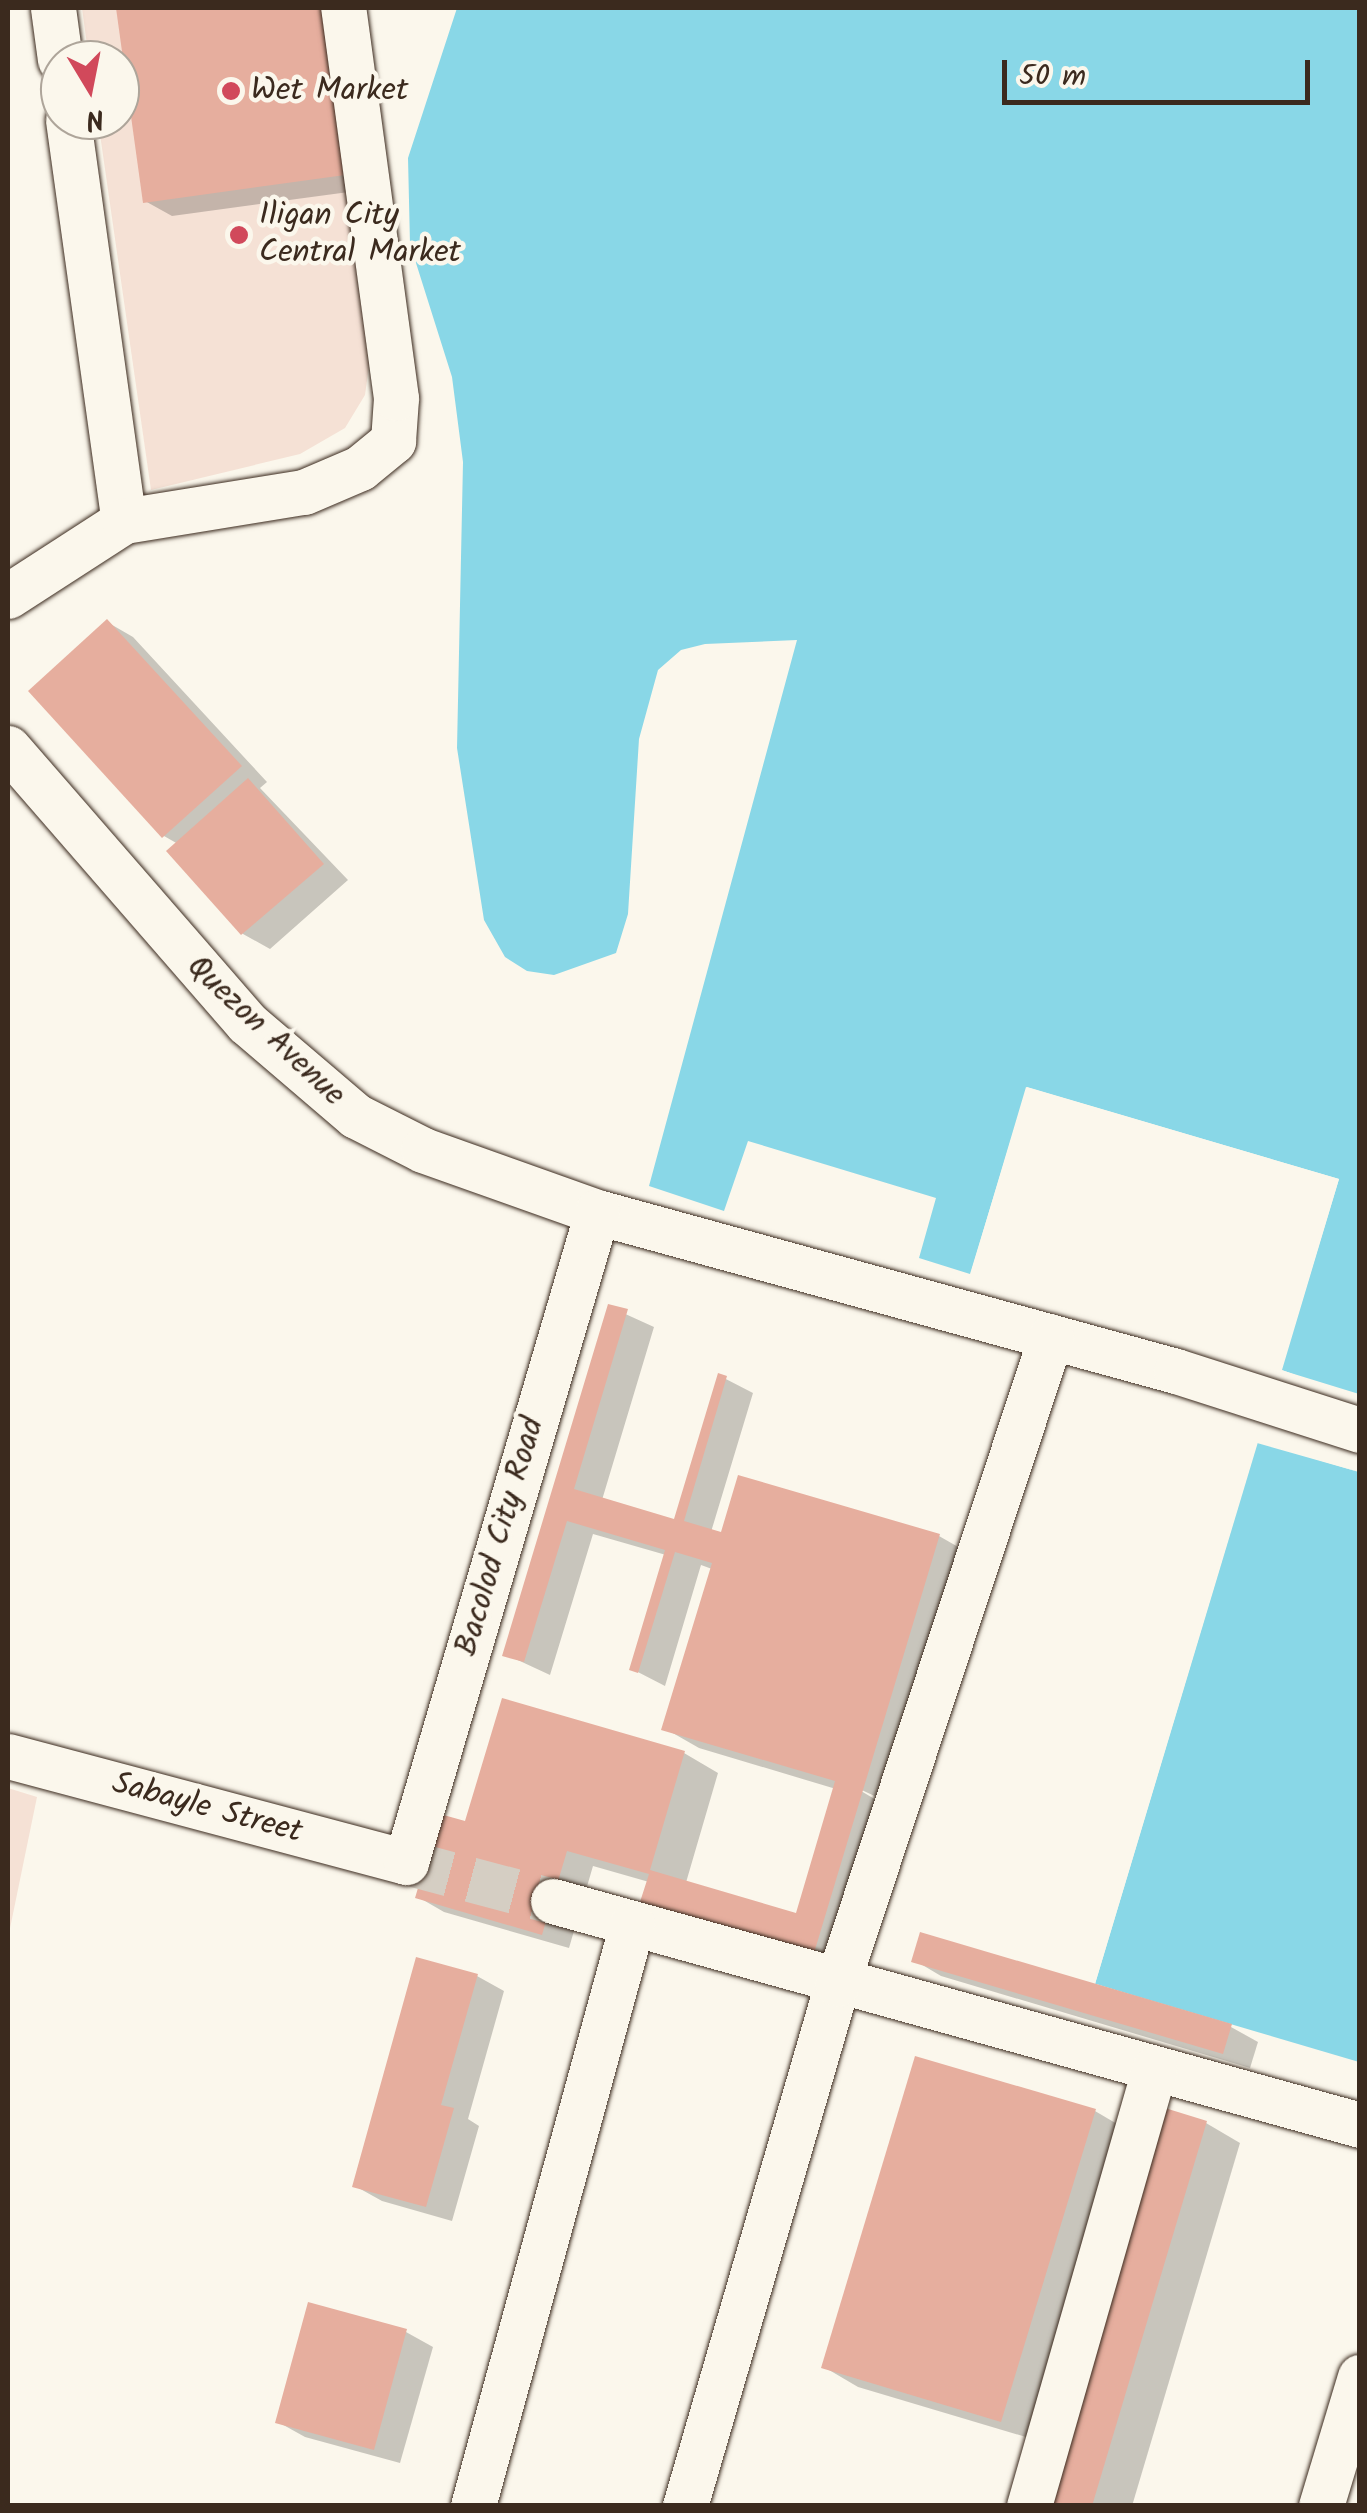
<!DOCTYPE html>
<style>
body{margin:0}
#map{position:relative;width:1367px;height:2513px;overflow:hidden;background:#fbf7ec;font-family:Kalam,sans-serif}
div>[style]{position:absolute}
.built>*{inset:0;background:#f5e1d5}
.water>*{inset:0;background:#89d7e7}
.pier>*{inset:0;background:#fbf7ec}
.shadow>*{inset:0;background:#0003}
.building>*{inset:0;background:#e6ae9e}
.minor-tunnel>*{height:45px;margin-top:-22.5px;transform-origin:0;background:repeating-linear-gradient(90deg,#d5cec3 0 45px,transparent 0 67px)}
.roads{filter:drop-shadow(0 0 2px #3b2a1e) drop-shadow(0 0 2px #3b2a1e)}
.minor>*{height:45px;margin:-22.5px;padding:0 22.5px;transform-origin:22.5px;border-radius:22.5px;background:#fbf7ec}
.dots>*{width:28px;height:28px;translate:-50% -50%;box-sizing:border-box;border:5px solid #fbf7ec;border-radius:50%}
span{translate:-50% -50%;white-space:nowrap;text-align:center;line-height:1.15;-webkit-text-stroke:9px #fbf7ec;paint-order:stroke}
.poi-label{font-size:32px;color:#3b2a1e}
.left{translate:0 -50%;text-align:left}
.street-label{font-size:32px;color:#3b2a1e}
.frame{position:absolute;inset:0;border:10px solid #3b2a1e;pointer-events:none}
.north{position:absolute;left:40px;top:40px;width:100px;height:100px;box-sizing:border-box;background:#fbf7ec;border:2px solid #aea59a;border-radius:50%;rotate:170deg;font-size:28px;font-weight:700;line-height:40px;text-align:center;color:#3b2a1e}
.north::after{content:'';display:block;margin:auto;width:35px;height:45px;background:#d1495b;clip-path:polygon(50% 0,100% 100%,50% 72%,0 100%)}
.scale{position:absolute;left:1002px;top:60px;width:308px;height:45px;box-sizing:border-box;border:5px solid #3b2a1e;border-top:0;padding-left:12px;font-size:30px;line-height:35px;white-space:nowrap;color:#3b2a1e;-webkit-text-stroke:8px #fbf7ec;paint-order:stroke}
</style>
<div id="map">
<div class="built">
<i style="clip-path:polygon(82px 8px,348px 8px,371px 351px,365px 395px,345px 428px,300px 454px,151px 490px,98px 120px,120px 120px,120px 60px,89px 60px)"></i>
<i style="clip-path:polygon(8px 1788px,37px 1797px,8px 1938px)"></i>
</div>
<div class="water">
<i style="clip-path:polygon(457px 8px,1359px 8px,1359px 1394px,1281px 1370px,1339px 1179px,1027px 1087px,970px 1274px,919px 1258px,936px 1198px,748px 1141px,724px 1211px,649px 1186px,797px 640px,705px 644px,681px 650px,658px 670px,639px 739px,628px 914px,616px 953px,554px 975px,527px 971px,505px 957px,484px 920px,457px 748px,463px 462px,452px 377px,410px 244px,408px 158px)"></i>
<i style="clip-path:polygon(1258px 1442px,1359px 1472px,1359px 2062px,1095px 1984px)"></i>
</div>
<div class="pier">
<i style="clip-path:polygon(1026px 1087px,1339px 1179px,1282px 1370px,1360px 1399px,1276px 1371px,1333px 1183px,1030px 1093px,969px 1279px)"></i>
<i style="clip-path:polygon(1257px 1437px,1359px 1472px,1257px 1443px,1095px 1984px,1360px 2067px,1090px 1982px)"></i>
</div>
<div class="shadow">
<i style="clip-path:polygon(119px 8px,346px 8px,371px 189px,172px 216px,145px 201px)"></i>
<i style="clip-path:polygon(107px 622px,133px 637px,267px 782px,260px 788px,348px 880px,270px 949px,243px 934px,169px 851px,178px 844px,164px 836px)"></i>
<i style="clip-path:polygon(610px 1307px,654px 1327px,602px 1500px,676px 1522px,720px 1376px,753px 1393px,711px 1532px,722px 1535px,740px 1478px,939px 1536px,974px 1556px,898px 1807px,851px 1785px,888px 1807px,841px 1967px,649px 1882px,593px 1866px,569px 1948px,444px 1912px,418px 1897px,476px 1827px,684px 1753px,718px 1773px,685px 1886px,798px 1916px,836px 1789px,699px 1748px,664px 1728px,712px 1569px,701px 1565px,665px 1686px,632px 1669px,666px 1555px,593px 1534px,550px 1675px,505px 1654px)"></i>
<i style="clip-path:polygon(922px 1935px,1231px 2027px,1258px 2042px,1250px 2068px,941px 1976px,914px 1960px)"></i>
<i style="clip-path:polygon(477px 1976px,504px 1991px,468px 2119px,479px 2126px,452px 2221px,382px 2201px,355px 2186px)"></i>
<i style="clip-path:polygon(1095px 2111px,1129px 2131px,1036px 2440px,858px 2387px,824px 2367px)"></i>
<i style="clip-path:polygon(1206px 2123px,1240px 2143px,1132px 2506px,1049px 2506px)"></i>
<i style="clip-path:polygon(310px 2305px,406px 2332px,433px 2347px,400px 2463px,305px 2437px,278px 2422px)"></i>
</div>
<div class="building">
<i style="clip-path:polygon(116px 8px,322px 8px,345px 175px,143px 203px)"></i>
<i style="clip-path:polygon(107px 619px,242px 766px,162px 838px,28px 691px)"></i>
<i style="clip-path:polygon(248px 778px,324px 864px,241px 935px,166px 851px)"></i>
<i style="clip-path:polygon(608px 1304px,628px 1309px,574px 1489px,674px 1519px,718px 1373px,727px 1376px,684px 1521px,721px 1532px,738px 1475px,940px 1534px,814px 1953px,640px 1902px,649px 1874px,567px 1851px,542px 1935px,415px 1898px,440px 1814px,465px 1821px,502px 1698px,685px 1751px,650px 1870px,796px 1913px,835px 1781px,661px 1730px,712px 1563px,675px 1552px,638px 1673px,629px 1670px,665px 1550px,567px 1521px,524px 1662px,502px 1656px)"></i>
<i style="clip-path:polygon(920px 1932px,1232px 2024px,1223px 2054px,911px 1962px)"></i>
<i style="clip-path:polygon(416px 1957px,478px 1974px,441px 2105px,454px 2108px,426px 2207px,352px 2187px)"></i>
<i style="clip-path:polygon(915px 2056px,1096px 2109px,1001px 2422px,821px 2368px)"></i>
<i style="clip-path:polygon(1165px 2108px,1207px 2121px,1092px 2506px,1047px 2506px)"></i>
<i style="clip-path:polygon(308px 2302px,407px 2329px,374px 2450px,275px 2423px)"></i>
</div>
<div class="minor-tunnel">
<i style="left:406px;top:1862px;width:152px;rotate:14.9deg"></i>
</div>
<div class="roads">
<div class="minor">
<i style="left:53px;top:8px;width:52px;rotate:82.3deg"></i>
<i style="left:68px;top:120px;width:405px;rotate:82.1deg"></i>
<i style="left:8px;top:596px;width:138px;rotate:-32.9deg"></i>
<i style="left:124px;top:521px;width:182px;rotate:-9.2deg"></i>
<i style="left:304px;top:492px;width:61px;rotate:-23.2deg"></i>
<i style="left:360px;top:468px;width:43px;rotate:-39.3deg"></i>
<i style="left:393px;top:441px;width:43px;rotate:-86deg"></i>
<i style="left:396px;top:398px;width:394px;rotate:-97.7deg"></i>
<i style="left:8px;top:748px;width:364px;rotate:49deg"></i>
<i style="left:247px;top:1023px;width:143px;rotate:40.5deg"></i>
<i style="left:356px;top:1116px;width:75px;rotate:26.9deg"></i>
<i style="left:423px;top:1150px;width:185px;rotate:19.6deg"></i>
<i style="left:597px;top:1212px;width:600px;rotate:15.36deg"></i>
<i style="left:1176px;top:1371px;width:193px;rotate:17.8deg"></i>
<i style="left:8px;top:1756px;width:412px;rotate:14.9deg"></i>
<i style="left:406px;top:1862px;width:677px;rotate:-73.62deg"></i>
<i style="left:553px;top:1901px;width:838px;rotate:15.51deg"></i>
<i style="left:473px;top:2506px;width:603px;rotate:-74.72deg"></i>
<i style="left:685px;top:2506px;width:544px;rotate:-73.77deg"></i>
<i style="left:837px;top:1984px;width:682px;rotate:-71.72deg"></i>
<i style="left:1029px;top:2506px;width:454px;rotate:-74deg"></i>
<i style="left:1321px;top:2506px;width:135px;rotate:-73.2deg"></i>
</div>
</div>
<div class="dots">
<i style="left:231px;top:91px;background:#d1495b"></i>
<i style="left:239px;top:235px;background:#d1495b"></i>
</div>
<div class="poi-label">
<span class="left" style="left:251px;top:91px">Wet Market</span>
<span class="left" style="left:259px;top:235px">Iligan City<br>Central Market</span>
</div>
<div class="street-label">
<span style="left:265px;top:1032px;rotate:43deg">Quezon Avenue</span>
<span style="left:501px;top:1537px;rotate:-74deg">Bacolod City Road</span>
<span style="left:207px;top:1809px;rotate:15deg">Sabayle Street</span>
</div>
<div class="frame"></div>
<div class="north">N</div>
<div class="scale">50 m</div>
</div>
